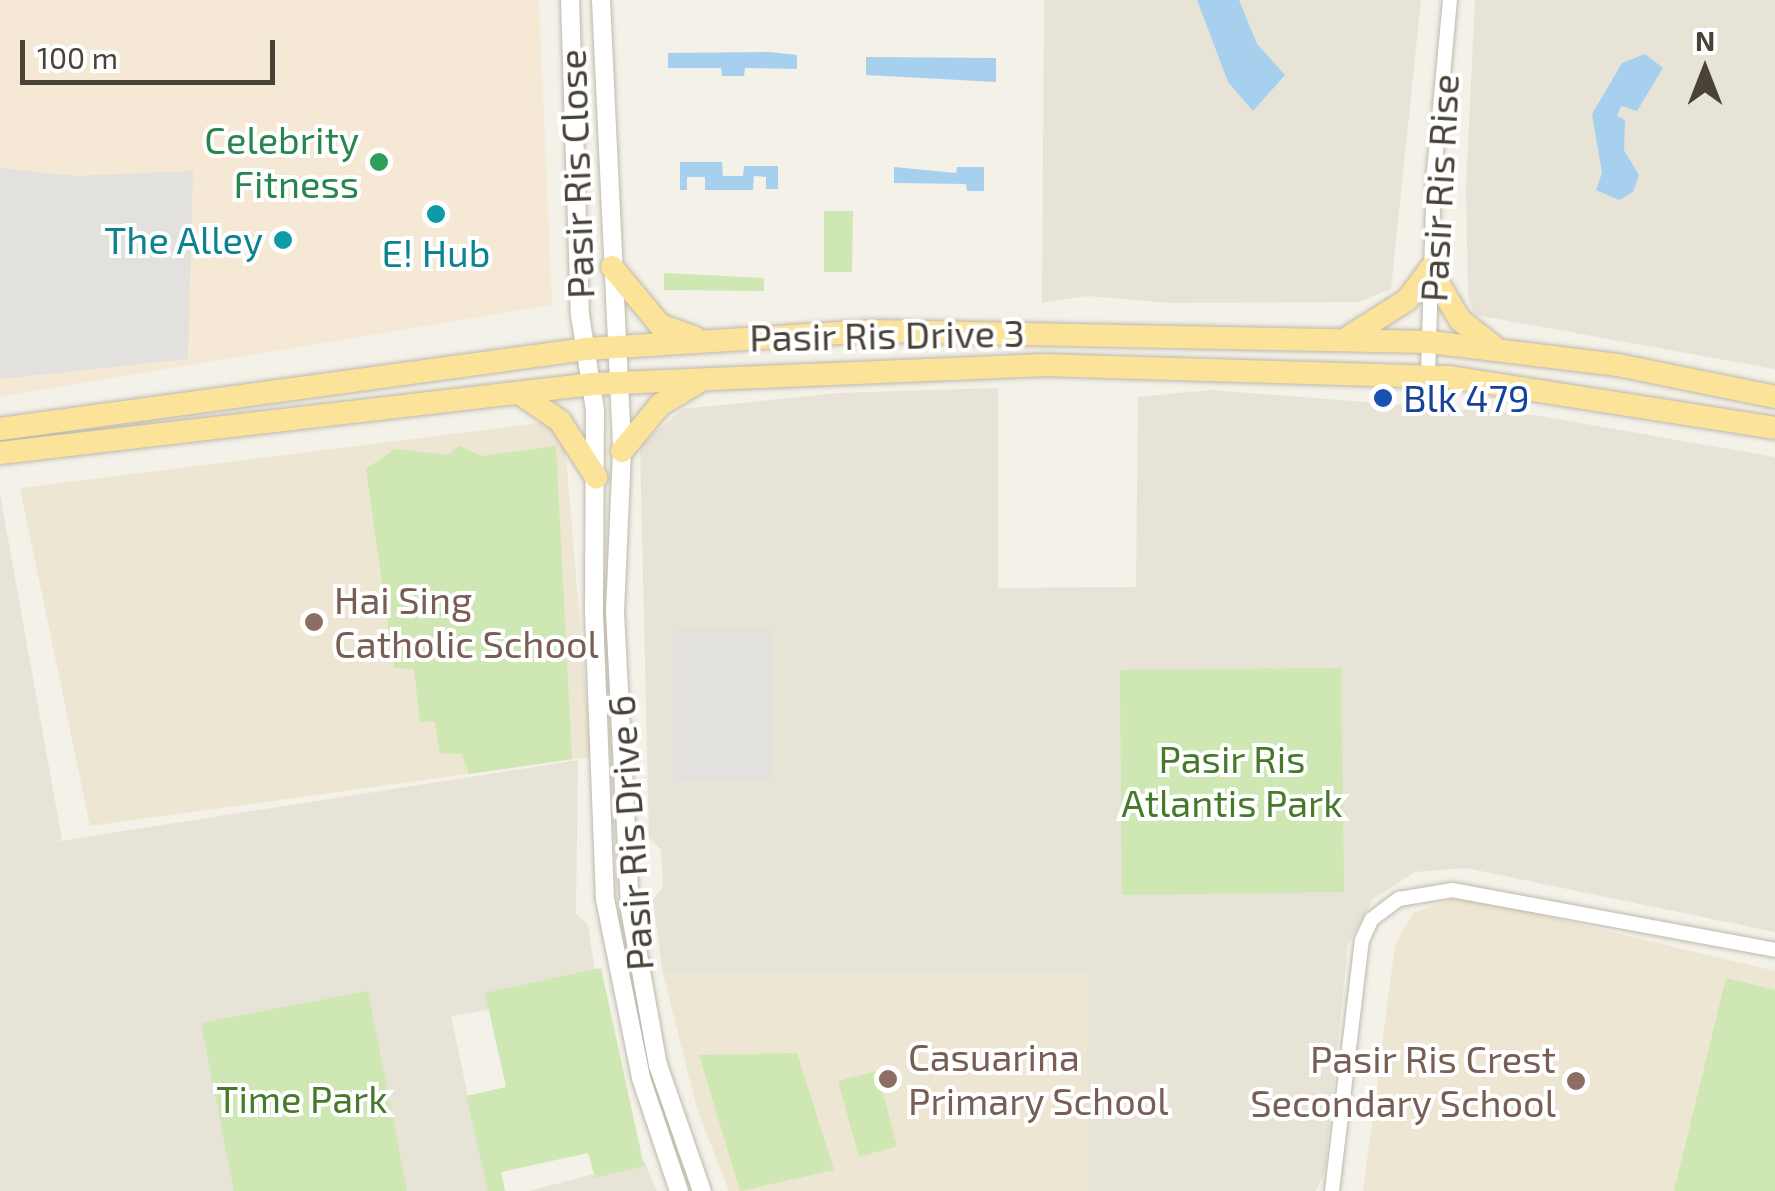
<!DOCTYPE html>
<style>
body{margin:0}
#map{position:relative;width:1775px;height:1191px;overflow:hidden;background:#f4f1e9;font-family:"Exo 2",sans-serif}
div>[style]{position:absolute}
.residential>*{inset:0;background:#e8e3d7}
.commercial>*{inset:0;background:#f5e8d5}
.education>*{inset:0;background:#ede6d3}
.green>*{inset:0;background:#cee7b3}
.parking>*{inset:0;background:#e3e1dd}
.water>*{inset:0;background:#a7d0ef}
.roads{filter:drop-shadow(0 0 2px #bfb9ac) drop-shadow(0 0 2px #bfb9ac)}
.minor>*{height:14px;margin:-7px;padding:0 7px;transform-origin:7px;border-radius:7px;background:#fff}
.tertiary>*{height:18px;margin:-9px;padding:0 9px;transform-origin:9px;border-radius:9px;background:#fff}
.primary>*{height:22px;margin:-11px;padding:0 11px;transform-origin:11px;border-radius:11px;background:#fce39a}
.dots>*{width:28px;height:28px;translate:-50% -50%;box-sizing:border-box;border:5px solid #fff;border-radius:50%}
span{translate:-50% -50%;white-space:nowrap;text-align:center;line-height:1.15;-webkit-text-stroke:8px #fff;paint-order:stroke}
.leisure-label{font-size:38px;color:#27864d}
.right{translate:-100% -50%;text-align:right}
.street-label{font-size:38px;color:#484237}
.culture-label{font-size:38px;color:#0d838f}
.transit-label{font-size:38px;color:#164399}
.left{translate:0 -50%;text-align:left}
.education-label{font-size:38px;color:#785e54}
.park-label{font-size:38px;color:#47792b}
.north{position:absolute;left:1655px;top:20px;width:100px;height:100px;-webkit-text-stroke:8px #fff;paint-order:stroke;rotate:0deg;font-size:28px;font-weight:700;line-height:40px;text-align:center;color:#484237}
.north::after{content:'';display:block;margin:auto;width:35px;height:45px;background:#484237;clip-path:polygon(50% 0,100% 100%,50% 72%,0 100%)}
.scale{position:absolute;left:20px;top:40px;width:255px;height:45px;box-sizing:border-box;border:5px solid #484237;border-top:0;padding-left:12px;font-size:30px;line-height:35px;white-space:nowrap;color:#484237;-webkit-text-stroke:8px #fff;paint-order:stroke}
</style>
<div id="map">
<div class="residential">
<i style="clip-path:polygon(1044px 0,1421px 0,1391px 289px,1358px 302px,1171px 303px,1087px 296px,1042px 303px)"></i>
<i style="clip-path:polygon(1475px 0,1775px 0,1775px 369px,1475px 315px,1468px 297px,1466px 187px)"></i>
<i style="clip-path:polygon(998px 388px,998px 588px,1136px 587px,1138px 397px,1211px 390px,1534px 415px,1775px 457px,1775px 932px,1466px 868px,1415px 872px,1373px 899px,1348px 944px,1325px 1170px,1316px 1191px,1087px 1191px,1086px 974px,663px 974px,653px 900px,663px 887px,661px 850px,649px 838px,640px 445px,683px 409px,838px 393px)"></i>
<i style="clip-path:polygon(0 494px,62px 840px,41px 844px,578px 760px,576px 914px,588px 925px,598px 992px,451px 1016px,488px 1191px,0 1191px)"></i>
<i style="clip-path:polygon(644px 1161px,657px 1191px,529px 1191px)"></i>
</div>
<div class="commercial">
<i style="clip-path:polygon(0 0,539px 0,552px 305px,0 397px)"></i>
</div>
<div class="education">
<i style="clip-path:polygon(563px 420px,591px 757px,90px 826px,20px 488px)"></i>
<i style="clip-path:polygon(1461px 896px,1775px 971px,1775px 1191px,1363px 1191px,1395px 945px,1413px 913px)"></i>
<i style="clip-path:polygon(663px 974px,1087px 974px,1087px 1191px,729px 1191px,697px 1109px)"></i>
</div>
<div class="green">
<i style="clip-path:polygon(824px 211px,853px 211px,852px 272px,824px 272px)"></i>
<i style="clip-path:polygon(664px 273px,764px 278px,764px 291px,664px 290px)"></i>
<i style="clip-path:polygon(459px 446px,482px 456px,556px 446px,572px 759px,469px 774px,462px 754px,440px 754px,435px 722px,420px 722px,414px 669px,394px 668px,366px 469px,395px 449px,447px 455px)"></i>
<i style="clip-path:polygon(1341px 668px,1344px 892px,1122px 895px,1120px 670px)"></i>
<i style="clip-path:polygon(601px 968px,644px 1166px,595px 1178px,588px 1153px,501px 1172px,505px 1191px,488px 1191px,466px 1096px,506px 1087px,485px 993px)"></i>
<i style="clip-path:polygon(1726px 978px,1775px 990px,1775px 1191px,1674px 1191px)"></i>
<i style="clip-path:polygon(368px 991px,407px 1191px,234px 1191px,201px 1023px)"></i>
<i style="clip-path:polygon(797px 1053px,834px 1170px,740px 1191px,699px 1055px)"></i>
<i style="clip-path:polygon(877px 1071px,897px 1146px,859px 1157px,838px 1081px)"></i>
</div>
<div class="parking">
<i style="clip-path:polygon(0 168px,75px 176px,193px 171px,188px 359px,0 379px)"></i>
<i style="clip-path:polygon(673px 629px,771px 629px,771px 781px,673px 781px)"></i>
</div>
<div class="water">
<i style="clip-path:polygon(1197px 0,1239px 0,1257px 44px,1285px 75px,1253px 111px,1228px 82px)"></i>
<i style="clip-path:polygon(770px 52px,797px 55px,797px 69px,745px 68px,744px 76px,722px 76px,721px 68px,668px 68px,668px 53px)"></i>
<i style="clip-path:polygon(1645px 54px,1663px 68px,1637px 111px,1621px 106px,1617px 116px,1625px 120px,1624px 150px,1639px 175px,1633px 192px,1619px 200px,1596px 190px,1602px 173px,1592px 114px,1622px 63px)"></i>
<i style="clip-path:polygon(866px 57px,996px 58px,996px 82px,866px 75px)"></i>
<i style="clip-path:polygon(680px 162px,722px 162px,723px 176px,743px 176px,744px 166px,778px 166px,778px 189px,766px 189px,766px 177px,754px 176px,753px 190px,705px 190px,705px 177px,687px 177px,687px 190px,680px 190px)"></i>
<i style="clip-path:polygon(894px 167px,956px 173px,957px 167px,984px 167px,984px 191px,967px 191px,966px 184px,894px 183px)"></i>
</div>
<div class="roads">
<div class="minor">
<i style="left:1428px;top:375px;width:203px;rotate:-88.3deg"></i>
<i style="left:1434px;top:172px;width:173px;rotate:-84.7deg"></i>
<i style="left:1332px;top:1191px;width:253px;rotate:-83.2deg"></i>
<i style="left:1362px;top:940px;width:23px;rotate:-65deg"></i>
<i style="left:1372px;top:919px;width:34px;rotate:-37deg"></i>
<i style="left:1399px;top:899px;width:54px;rotate:-9.6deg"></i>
<i style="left:1452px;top:890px;width:329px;rotate:10.5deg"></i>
</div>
<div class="tertiary">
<i style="left:570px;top:0;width:315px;rotate:88.2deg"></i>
<i style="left:580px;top:315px;width:96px;rotate:81deg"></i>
<i style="left:595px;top:410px;width:203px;rotate:90.3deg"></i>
<i style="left:594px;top:613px;width:286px;rotate:87.8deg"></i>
<i style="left:605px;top:899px;width:183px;rotate:78.6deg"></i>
<i style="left:641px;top:1078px;width:119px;rotate:71.4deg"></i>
<i style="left:601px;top:0;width:451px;rotate:87.3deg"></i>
<i style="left:622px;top:451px;width:161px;rotate:92.5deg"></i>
<i style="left:615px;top:612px;width:298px;rotate:87.1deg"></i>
<i style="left:630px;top:910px;width:158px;rotate:79.8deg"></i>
<i style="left:658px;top:1065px;width:133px;rotate:70.8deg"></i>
</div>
<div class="primary">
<i style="left:612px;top:267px;width:75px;rotate:50.4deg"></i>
<i style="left:660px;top:325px;width:37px;rotate:20deg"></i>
<i style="left:1350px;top:336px;width:67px;rotate:-32.3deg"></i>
<i style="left:1407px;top:300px;width:39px;rotate:-53deg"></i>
<i style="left:1430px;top:269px;width:59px;rotate:59.5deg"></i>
<i style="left:1460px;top:320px;width:42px;rotate:38.2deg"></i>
<i style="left:519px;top:393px;width:50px;rotate:34.3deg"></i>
<i style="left:560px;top:421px;width:67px;rotate:57.3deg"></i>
<i style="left:0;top:429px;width:591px;rotate:-7.77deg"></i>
<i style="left:586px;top:349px;width:286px;rotate:-3.6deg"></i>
<i style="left:871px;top:331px;width:559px;rotate:1.13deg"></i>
<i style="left:1430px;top:342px;width:189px;rotate:7deg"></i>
<i style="left:1618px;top:365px;width:160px;rotate:11.5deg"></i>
<i style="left:622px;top:451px;width:60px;rotate:-50.4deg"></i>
<i style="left:660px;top:405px;width:47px;rotate:-31deg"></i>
<i style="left:0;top:453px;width:597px;rotate:-6.64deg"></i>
<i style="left:593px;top:384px;width:448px;rotate:-2.4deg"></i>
<i style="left:1041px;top:365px;width:409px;rotate:1.7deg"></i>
<i style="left:1450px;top:377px;width:329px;rotate:8.9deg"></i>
</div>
</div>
<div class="dots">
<i style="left:379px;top:162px;background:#2e9e5b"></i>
<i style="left:436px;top:214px;background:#0f9aa8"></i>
<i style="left:283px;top:240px;background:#0f9aa8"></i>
<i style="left:1383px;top:398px;background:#1a4fb4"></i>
<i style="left:314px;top:622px;background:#8d6e63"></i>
<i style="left:888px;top:1079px;background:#8d6e63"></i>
<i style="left:1576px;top:1081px;background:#8d6e63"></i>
</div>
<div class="leisure-label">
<span class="right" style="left:359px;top:162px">Celebrity<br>Fitness</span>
</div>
<div class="street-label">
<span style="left:576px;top:174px;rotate:-92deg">Pasir Ris Close</span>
<span style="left:1439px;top:188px;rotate:-87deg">Pasir Ris Rise</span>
<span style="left:887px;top:335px;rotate:-1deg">Pasir Ris Drive 3</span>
<span style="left:630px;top:833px;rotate:-94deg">Pasir Ris Drive 6</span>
</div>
<div class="culture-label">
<span class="right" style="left:263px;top:240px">The Alley</span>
<span style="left:436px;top:253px">E! Hub</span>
</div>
<div class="transit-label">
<span class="left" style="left:1403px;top:398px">Blk 479</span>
</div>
<div class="education-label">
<span class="left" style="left:334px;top:622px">Hai Sing<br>Catholic School</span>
<span class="left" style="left:908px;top:1079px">Casuarina<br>Primary School</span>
<span class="right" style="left:1556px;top:1081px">Pasir Ris Crest<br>Secondary School</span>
</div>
<div class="park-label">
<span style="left:1232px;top:781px">Pasir Ris<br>Atlantis Park</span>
<span style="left:302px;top:1099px">Time Park</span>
</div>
<div class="north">N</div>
<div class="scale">100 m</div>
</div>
